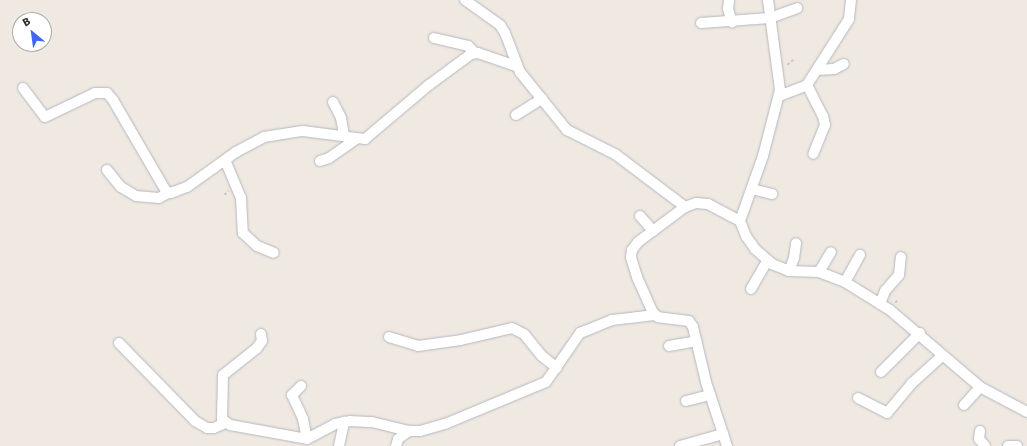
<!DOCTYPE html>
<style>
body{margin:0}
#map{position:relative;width:1027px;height:446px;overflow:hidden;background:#efe9e1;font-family:"Fira Sans",sans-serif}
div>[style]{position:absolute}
.path>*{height:1.5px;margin-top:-0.75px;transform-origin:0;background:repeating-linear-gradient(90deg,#c9c9c9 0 3px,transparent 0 5px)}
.roads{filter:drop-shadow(0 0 1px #b4b7c1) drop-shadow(0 0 1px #b4b7c1)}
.minor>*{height:10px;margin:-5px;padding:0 5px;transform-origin:5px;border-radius:5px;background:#fff}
span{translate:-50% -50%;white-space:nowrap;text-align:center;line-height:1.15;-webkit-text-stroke:3px #fff;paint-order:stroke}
.north{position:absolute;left:12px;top:12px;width:40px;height:40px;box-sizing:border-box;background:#fff;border:1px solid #ababab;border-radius:50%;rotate:331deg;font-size:11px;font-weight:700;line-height:16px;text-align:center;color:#2e2e2e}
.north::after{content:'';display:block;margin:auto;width:14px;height:18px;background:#4264fb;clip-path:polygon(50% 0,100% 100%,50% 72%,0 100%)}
</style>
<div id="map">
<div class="path">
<i style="left:787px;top:65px;width:8px;rotate:-40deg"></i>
<i style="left:224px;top:195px;width:6px;rotate:-45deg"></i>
<i style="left:895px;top:303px;width:5px;rotate:-53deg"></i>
</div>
<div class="roads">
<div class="minor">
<i style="left:465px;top:0;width:43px;rotate:35.5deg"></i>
<i style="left:500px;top:25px;width:9px;rotate:58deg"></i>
<i style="left:505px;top:33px;width:42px;rotate:69deg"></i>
<i style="left:520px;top:72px;width:75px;rotate:51deg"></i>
<i style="left:567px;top:130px;width:54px;rotate:26.6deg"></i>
<i style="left:615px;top:154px;width:88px;rotate:37.1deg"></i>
<i style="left:729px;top:0;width:9px;rotate:96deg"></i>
<i style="left:728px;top:9px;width:14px;rotate:73deg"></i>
<i style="left:768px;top:0;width:91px;rotate:82.4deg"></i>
<i style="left:780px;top:90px;width:68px;rotate:104.4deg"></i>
<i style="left:763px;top:156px;width:69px;rotate:109.5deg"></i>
<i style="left:740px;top:221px;width:16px;rotate:68deg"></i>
<i style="left:746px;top:236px;width:16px;rotate:55deg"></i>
<i style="left:755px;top:249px;width:23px;rotate:41deg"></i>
<i style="left:772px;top:264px;width:18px;rotate:22deg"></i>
<i style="left:789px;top:271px;width:30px;rotate:2deg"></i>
<i style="left:819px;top:272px;width:28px;rotate:21deg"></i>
<i style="left:845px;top:282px;width:53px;rotate:31.9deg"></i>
<i style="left:890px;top:310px;width:118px;rotate:40.5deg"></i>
<i style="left:980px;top:387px;width:53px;rotate:28deg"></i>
<i style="left:701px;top:23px;width:69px;rotate:-4.1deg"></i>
<i style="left:770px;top:18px;width:29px;rotate:-20deg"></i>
<i style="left:434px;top:38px;width:35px;rotate:13deg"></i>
<i style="left:468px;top:46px;width:10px;rotate:45deg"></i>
<i style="left:817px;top:70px;width:17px;rotate:-3deg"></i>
<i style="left:834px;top:69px;width:11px;rotate:-27deg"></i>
<i style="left:807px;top:85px;width:35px;rotate:63deg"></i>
<i style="left:823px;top:116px;width:9px;rotate:77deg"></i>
<i style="left:825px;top:125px;width:31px;rotate:112deg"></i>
<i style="left:23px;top:88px;width:36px;rotate:53deg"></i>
<i style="left:45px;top:117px;width:55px;rotate:-25.6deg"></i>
<i style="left:95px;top:93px;width:12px"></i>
<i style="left:107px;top:93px;width:9px;rotate:49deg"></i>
<i style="left:113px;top:100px;width:105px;rotate:59.8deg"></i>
<i style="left:166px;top:191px;width:5px;rotate:22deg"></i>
<i style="left:171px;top:193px;width:17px;rotate:-21deg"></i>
<i style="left:187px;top:187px;width:60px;rotate:-35.5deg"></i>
<i style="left:236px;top:152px;width:32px;rotate:-28deg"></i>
<i style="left:264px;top:137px;width:39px;rotate:-9deg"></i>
<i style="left:303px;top:131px;width:63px;rotate:7.4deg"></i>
<i style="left:365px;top:139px;width:84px;rotate:-40.2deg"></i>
<i style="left:429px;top:85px;width:52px;rotate:-36.4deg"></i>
<i style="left:471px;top:54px;width:7px;rotate:-8deg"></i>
<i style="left:478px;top:53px;width:40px;rotate:18.9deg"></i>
<i style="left:779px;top:96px;width:30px;rotate:-21deg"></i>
<i style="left:807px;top:85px;width:78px;rotate:-57.5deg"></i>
<i style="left:849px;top:19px;width:19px;rotate:-84deg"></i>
<i style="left:333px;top:102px;width:18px;rotate:63deg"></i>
<i style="left:341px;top:118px;width:17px;rotate:80deg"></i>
<i style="left:516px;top:115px;width:31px;rotate:-32deg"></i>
<i style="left:225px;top:160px;width:41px;rotate:67.2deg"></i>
<i style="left:241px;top:198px;width:35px;rotate:87deg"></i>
<i style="left:243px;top:233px;width:19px;rotate:43deg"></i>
<i style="left:257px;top:246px;width:18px;rotate:22deg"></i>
<i style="left:320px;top:161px;width:9px;rotate:-18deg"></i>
<i style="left:329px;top:158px;width:33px;rotate:-35deg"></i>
<i style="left:107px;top:170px;width:22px;rotate:51deg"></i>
<i style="left:121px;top:187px;width:17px;rotate:31deg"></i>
<i style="left:136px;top:196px;width:23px;rotate:5deg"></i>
<i style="left:159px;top:198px;width:10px;rotate:-29deg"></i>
<i style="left:752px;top:189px;width:21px;rotate:14deg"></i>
<i style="left:640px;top:216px;width:20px;rotate:49deg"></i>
<i style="left:789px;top:271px;width:14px;rotate:-69deg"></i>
<i style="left:794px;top:258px;width:15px;rotate:-82deg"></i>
<i style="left:819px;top:272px;width:23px;rotate:-59deg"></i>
<i style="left:845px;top:282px;width:31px;rotate:-61deg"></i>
<i style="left:751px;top:289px;width:32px;rotate:-60deg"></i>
<i style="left:880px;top:304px;width:14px;rotate:-69deg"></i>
<i style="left:885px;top:291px;width:21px;rotate:-49deg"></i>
<i style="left:899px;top:275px;width:18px;rotate:-84deg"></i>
<i style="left:261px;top:334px;width:7px;rotate:82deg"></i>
<i style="left:262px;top:341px;width:9px;rotate:126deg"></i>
<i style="left:257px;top:348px;width:43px;rotate:141.5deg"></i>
<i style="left:223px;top:375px;width:44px;rotate:91.3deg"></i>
<i style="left:222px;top:419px;width:10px;rotate:37deg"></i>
<i style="left:230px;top:425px;width:78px;rotate:10.3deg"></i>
<i style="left:307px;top:439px;width:32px;rotate:-28deg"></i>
<i style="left:335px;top:424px;width:15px;rotate:-11deg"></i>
<i style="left:350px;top:421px;width:22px;rotate:3deg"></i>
<i style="left:372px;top:422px;width:38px;rotate:14deg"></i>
<i style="left:409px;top:431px;width:11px"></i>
<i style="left:420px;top:431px;width:26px;rotate:-16deg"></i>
<i style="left:445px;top:424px;width:109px;rotate:-22.6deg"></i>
<i style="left:546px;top:382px;width:60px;rotate:-55.2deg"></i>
<i style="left:580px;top:333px;width:35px;rotate:-22deg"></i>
<i style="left:612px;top:320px;width:43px;rotate:-6.6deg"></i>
<i style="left:389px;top:337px;width:30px;rotate:17deg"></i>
<i style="left:418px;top:346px;width:43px;rotate:-7.9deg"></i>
<i style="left:461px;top:340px;width:52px;rotate:-13.2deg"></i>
<i style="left:512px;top:328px;width:13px;rotate:27deg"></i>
<i style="left:524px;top:334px;width:28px;rotate:51deg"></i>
<i style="left:542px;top:356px;width:19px;rotate:39deg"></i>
<i style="left:119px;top:343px;width:109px;rotate:45.7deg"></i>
<i style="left:195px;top:421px;width:14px;rotate:30deg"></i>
<i style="left:207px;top:428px;width:7px"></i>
<i style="left:214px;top:428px;width:12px;rotate:-24deg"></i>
<i style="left:669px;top:346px;width:28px;rotate:-10deg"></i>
<i style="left:881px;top:372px;width:55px;rotate:-45deg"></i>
<i style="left:301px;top:386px;width:13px;rotate:135deg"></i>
<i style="left:292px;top:395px;width:26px;rotate:65deg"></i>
<i style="left:303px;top:419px;width:20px;rotate:79deg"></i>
<i style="left:858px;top:398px;width:33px;rotate:27deg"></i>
<i style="left:887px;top:413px;width:38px;rotate:-50deg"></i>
<i style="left:911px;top:384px;width:42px;rotate:-42.1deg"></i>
<i style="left:686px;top:401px;width:25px;rotate:-14deg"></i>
<i style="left:964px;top:405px;width:24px;rotate:-48deg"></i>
<i style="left:980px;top:431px;width:8px;rotate:97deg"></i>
<i style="left:979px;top:439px;width:9px;rotate:49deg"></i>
<i style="left:339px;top:446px;width:25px;rotate:-78deg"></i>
<i style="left:396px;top:446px;width:7px;rotate:-74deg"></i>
<i style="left:398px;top:439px;width:14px;rotate:-36deg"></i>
<i style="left:680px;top:446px;width:45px;rotate:-15.6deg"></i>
<i style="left:727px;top:446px;width:67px;rotate:-108.2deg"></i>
<i style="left:706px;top:382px;width:57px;rotate:-103.3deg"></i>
<i style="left:693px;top:327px;width:7px;rotate:-124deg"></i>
<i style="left:689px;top:321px;width:31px;rotate:-173deg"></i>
<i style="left:658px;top:317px;width:6px;rotate:-141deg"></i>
<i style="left:653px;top:313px;width:39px;rotate:-114deg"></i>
<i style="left:637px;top:277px;width:21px;rotate:-107deg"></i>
<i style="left:631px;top:257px;width:7px;rotate:-82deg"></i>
<i style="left:632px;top:250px;width:10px;rotate:-53deg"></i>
<i style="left:638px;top:242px;width:59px;rotate:-36.7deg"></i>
<i style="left:685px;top:207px;width:12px;rotate:-20deg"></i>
<i style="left:696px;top:203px;width:12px;rotate:5deg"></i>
<i style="left:708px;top:204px;width:36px;rotate:28deg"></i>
<i style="left:1008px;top:446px;width:9px"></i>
</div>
</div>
<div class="north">B</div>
</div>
